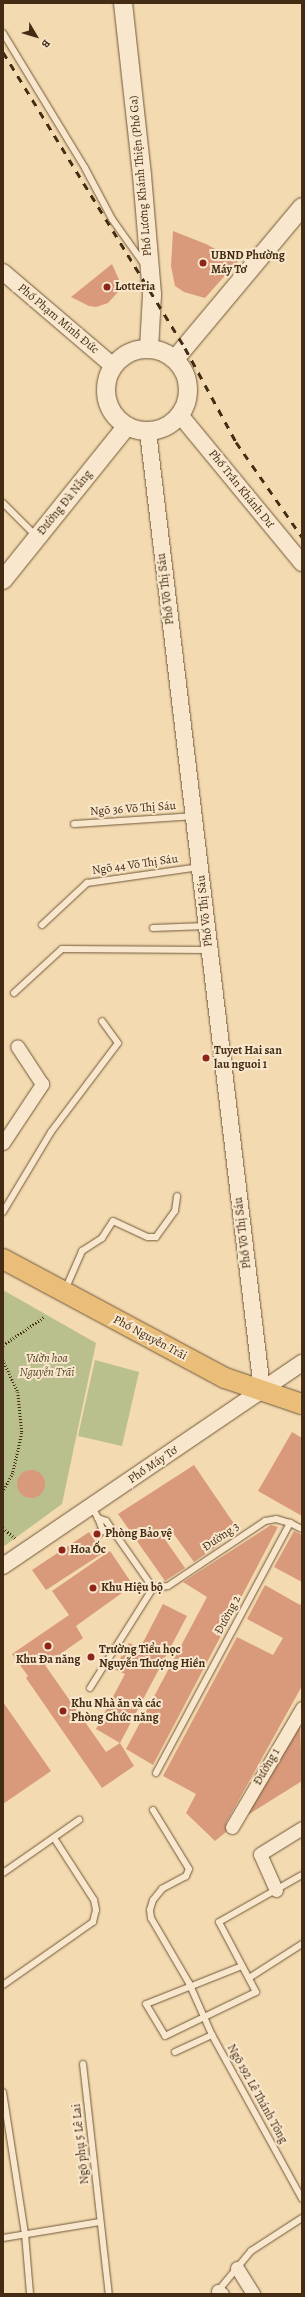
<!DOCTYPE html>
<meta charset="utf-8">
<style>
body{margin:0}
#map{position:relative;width:305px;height:2297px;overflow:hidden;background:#f4dab0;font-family:Alegreya,serif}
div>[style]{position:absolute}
.green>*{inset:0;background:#b9c08d}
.building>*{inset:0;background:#d89a7b}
.round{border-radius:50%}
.path>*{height:2.5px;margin-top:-1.25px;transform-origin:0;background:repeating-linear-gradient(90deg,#432c13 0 1px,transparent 0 3px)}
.roads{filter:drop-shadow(0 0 1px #6f583a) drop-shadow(0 0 1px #6f583a)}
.service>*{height:6px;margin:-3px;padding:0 3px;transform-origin:3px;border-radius:3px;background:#f8e7cc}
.minor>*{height:13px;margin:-6.5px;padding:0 6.5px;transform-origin:6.5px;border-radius:6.5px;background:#f8e7cc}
.tertiary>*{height:16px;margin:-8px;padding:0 8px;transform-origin:8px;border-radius:8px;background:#f8e7cc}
.secondary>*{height:18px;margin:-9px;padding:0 9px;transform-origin:9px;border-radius:9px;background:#f8e7cc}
.secondary>.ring{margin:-9px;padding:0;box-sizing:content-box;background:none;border:18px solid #f8e7cc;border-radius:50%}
.primary>*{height:20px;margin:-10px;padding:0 10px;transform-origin:10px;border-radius:10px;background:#eabd78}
.rail>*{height:3px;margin-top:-1.5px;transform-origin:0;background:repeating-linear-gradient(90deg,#432c13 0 7px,transparent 0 14px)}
.dots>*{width:11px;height:11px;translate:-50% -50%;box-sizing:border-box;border:2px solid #f8e7cc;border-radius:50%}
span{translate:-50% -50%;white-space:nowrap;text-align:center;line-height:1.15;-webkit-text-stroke:4px #f8e7cc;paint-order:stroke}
.street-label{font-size:12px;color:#432c13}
.poi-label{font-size:12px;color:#432c13;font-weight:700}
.left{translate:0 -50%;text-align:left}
.park-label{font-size:12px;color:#5b4a2b;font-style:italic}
.frame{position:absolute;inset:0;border:4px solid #432c13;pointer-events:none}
.north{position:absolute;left:16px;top:16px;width:40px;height:40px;-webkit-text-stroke:3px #f8e7cc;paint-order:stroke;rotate:128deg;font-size:11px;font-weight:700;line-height:16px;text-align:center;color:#432c13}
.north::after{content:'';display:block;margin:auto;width:14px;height:18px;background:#432c13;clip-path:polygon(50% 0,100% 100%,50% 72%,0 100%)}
</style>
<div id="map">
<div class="green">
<i style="clip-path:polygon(3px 1290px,96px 1343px,62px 1504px,3px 1547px)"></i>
<i style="clip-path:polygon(95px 1360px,139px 1372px,122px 1446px,78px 1436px)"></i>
</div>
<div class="building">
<i style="clip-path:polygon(173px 231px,206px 244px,238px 261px,205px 298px,184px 292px,175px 286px,171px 266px)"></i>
<i style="clip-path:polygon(112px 264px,120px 282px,118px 292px,108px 303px,96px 307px,89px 306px,71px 297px)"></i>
<i style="clip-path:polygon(292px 1432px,302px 1438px,302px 1516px,258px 1491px)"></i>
<i style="clip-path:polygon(194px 1465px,239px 1531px,194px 1562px,173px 1533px,164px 1538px,185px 1568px,165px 1581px,118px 1514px)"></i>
<i class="round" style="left:17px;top:1470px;width:28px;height:28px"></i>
<i style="clip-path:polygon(271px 1525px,278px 1527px,153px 1765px,126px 1749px,207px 1597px,183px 1582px)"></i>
<i style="clip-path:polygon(98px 1527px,104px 1536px,97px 1541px,91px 1532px)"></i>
<i style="clip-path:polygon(294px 1531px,302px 1535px,302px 1582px,274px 1567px)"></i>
<i style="clip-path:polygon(89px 1532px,103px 1553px,46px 1590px,32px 1570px)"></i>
<i style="clip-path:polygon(110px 1551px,133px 1585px,76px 1626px,83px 1638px,45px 1665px,106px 1752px,120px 1743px,134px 1766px,102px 1788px,26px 1678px,28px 1676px,12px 1654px,69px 1615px,52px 1591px)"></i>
<i style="clip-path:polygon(265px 1585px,300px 1605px,302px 1601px,302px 1686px,226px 1823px,232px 1827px,215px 1841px,186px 1813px,196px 1794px,163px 1776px,237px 1637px,273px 1655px,283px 1638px,247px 1619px)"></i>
<i style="clip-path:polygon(163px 1604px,187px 1616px,120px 1743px,96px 1729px,125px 1674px,114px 1669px,129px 1643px,140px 1648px)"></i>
<i style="clip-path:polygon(3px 1702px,51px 1771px,3px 1804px)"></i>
<i style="clip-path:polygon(300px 1723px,302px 1781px,246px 1816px)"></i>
</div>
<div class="path">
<i style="left:3px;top:1345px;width:50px;rotate:-34.3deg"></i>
<i style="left:3px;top:1360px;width:35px;rotate:65deg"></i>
<i style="left:18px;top:1392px;width:41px;rotate:84.4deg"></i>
<i style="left:22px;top:1433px;width:41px;rotate:102.7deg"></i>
<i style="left:13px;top:1473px;width:21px;rotate:118deg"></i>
<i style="left:3px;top:1528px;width:17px;rotate:40deg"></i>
</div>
<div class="roads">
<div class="service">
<i style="left:3px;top:33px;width:158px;rotate:58.7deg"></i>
<i style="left:85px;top:168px;width:58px;rotate:62.1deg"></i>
<i style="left:112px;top:219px;width:55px;rotate:54.6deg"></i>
<i style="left:3px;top:503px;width:47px;rotate:45deg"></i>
<i style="left:74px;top:824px;width:119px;rotate:-3.8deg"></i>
<i style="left:42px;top:925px;width:62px;rotate:-43deg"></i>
<i style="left:87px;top:883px;width:114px;rotate:-8.1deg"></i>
<i style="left:153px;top:928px;width:53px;rotate:-2.2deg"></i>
<i style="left:14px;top:993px;width:65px;rotate:-42.5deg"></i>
<i style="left:62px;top:949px;width:147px;rotate:0.4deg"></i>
<i style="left:3px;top:1212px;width:93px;rotate:-59deg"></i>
<i style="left:51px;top:1132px;width:111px;rotate:-53deg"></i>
<i style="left:118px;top:1043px;width:27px;rotate:-126deg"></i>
<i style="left:65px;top:1290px;width:43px;rotate:-66.4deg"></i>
<i style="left:82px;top:1251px;width:24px;rotate:-33deg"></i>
<i style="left:102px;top:1238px;width:20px;rotate:-57deg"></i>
<i style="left:113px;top:1221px;width:38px;rotate:25deg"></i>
<i style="left:148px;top:1237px;width:8px"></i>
<i style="left:156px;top:1237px;width:32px;rotate:-54deg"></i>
<i style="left:175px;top:1211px;width:15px;rotate:-82deg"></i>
<i style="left:98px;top:1518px;width:14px;rotate:69deg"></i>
<i style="left:103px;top:1531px;width:13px;rotate:18deg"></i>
<i style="left:153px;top:1588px;width:15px;rotate:-8deg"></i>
<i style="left:168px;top:1586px;width:117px;rotate:-33.8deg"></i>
<i style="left:265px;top:1521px;width:11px;rotate:-10deg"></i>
<i style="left:276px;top:1519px;width:15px;rotate:16deg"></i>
<i style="left:90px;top:1688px;width:118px;rotate:-57.8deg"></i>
<i style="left:153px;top:1588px;width:82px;rotate:-125deg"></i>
<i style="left:106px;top:1521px;width:9px;rotate:-159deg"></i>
<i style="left:98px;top:1518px;width:13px;rotate:-119deg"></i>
<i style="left:156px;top:1773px;width:284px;rotate:-61.8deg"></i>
<i style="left:290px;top:1523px;width:13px;rotate:27deg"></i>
<i style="left:153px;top:1810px;width:69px;rotate:58.6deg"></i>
<i style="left:189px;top:1869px;width:8px;rotate:113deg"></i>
<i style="left:186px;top:1876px;width:27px;rotate:152deg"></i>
<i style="left:162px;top:1889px;width:14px;rotate:129deg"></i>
<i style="left:153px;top:1900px;width:10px;rotate:107deg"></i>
<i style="left:150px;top:1910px;width:8px;rotate:83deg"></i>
<i style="left:151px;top:1918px;width:75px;rotate:59.7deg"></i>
<i style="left:189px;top:1983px;width:57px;rotate:66.1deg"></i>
<i style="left:3px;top:1873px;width:93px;rotate:-34.9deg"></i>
<i style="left:242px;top:1966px;width:103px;rotate:158.4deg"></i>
<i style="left:146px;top:2004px;width:37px;rotate:59deg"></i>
<i style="left:165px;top:2036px;width:101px;rotate:-25.8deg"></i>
<i style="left:256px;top:1992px;width:79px;rotate:-117.9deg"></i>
<i style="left:219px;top:1922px;width:95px;rotate:-29.5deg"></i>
<i style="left:249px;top:1978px;width:63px;rotate:-32.7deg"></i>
<i style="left:3px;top:1985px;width:110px;rotate:-35deg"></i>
<i style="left:93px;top:1922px;width:12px;rotate:-76deg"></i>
<i style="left:96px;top:1910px;width:10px;rotate:-101deg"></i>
<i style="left:94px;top:1900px;width:74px;rotate:-122.8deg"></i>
<i style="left:175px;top:2052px;width:41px;rotate:-24.7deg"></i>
<i style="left:212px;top:2035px;width:187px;rotate:61.2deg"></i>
<i style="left:83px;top:2064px;width:231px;rotate:83.6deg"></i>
<i style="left:3px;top:2092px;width:144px;rotate:81.2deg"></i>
<i style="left:25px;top:2234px;width:60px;rotate:85.2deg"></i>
<i style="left:3px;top:2238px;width:98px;rotate:-9.4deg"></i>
<i style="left:218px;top:2291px;width:52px;rotate:-50.5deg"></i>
<i style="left:251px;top:2251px;width:61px;rotate:-32.9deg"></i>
</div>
<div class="minor">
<i style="left:3px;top:1143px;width:71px;rotate:-56.5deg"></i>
<i style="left:42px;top:1084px;width:45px;rotate:-123.3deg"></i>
<i style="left:232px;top:1827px;width:138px;rotate:-59.5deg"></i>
<i style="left:276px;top:1890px;width:39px;rotate:-114deg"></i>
<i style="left:260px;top:1854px;width:49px;rotate:-31.8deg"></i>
<i style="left:237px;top:2268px;width:31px;rotate:58deg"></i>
<i style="left:218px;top:2291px;width:5px;rotate:37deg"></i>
</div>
<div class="tertiary">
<i style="left:3px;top:272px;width:145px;rotate:40.5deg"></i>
<i style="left:180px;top:415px;width:192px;rotate:50.5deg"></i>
<i style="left:148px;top:432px;width:965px;rotate:83.21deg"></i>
<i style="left:3px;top:1566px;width:361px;rotate:-34.2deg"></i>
</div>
<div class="secondary">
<i style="left:123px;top:3px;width:173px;rotate:83.7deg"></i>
<i style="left:142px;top:175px;width:120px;rotate:85.2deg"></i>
<i style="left:152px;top:295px;width:54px;rotate:93.2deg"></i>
<i class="ring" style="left:106px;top:349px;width:64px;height:64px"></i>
<i style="left:175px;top:359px;width:198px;rotate:-50.1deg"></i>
<i style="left:3px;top:580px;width:196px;rotate:-51.2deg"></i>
</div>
<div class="primary">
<i style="left:3px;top:1259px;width:252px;rotate:28.2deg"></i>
<i style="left:225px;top:1378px;width:81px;rotate:18.7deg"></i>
</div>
</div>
<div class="rail">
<i style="left:3px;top:52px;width:347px;rotate:58.4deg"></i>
<i style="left:185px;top:348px;width:107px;rotate:61.5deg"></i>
<i style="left:236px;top:442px;width:116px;rotate:55.2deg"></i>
</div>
<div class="dots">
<i style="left:203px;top:263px;background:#8f2418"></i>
<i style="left:107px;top:287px;background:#8f2418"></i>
<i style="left:206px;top:1058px;background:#8f2418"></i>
<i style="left:97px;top:1534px;background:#8f2418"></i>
<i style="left:62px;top:1550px;background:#8f2418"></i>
<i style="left:93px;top:1588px;background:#8f2418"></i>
<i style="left:48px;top:1646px;background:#8f2418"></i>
<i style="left:91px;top:1657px;background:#8f2418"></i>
<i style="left:63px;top:1711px;background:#8f2418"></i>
</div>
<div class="street-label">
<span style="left:141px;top:176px;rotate:-95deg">Phố Lương Khánh Thiện (Phố Ga)</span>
<span style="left:58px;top:319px;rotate:40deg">Phố Phạm Minh Đức</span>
<span style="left:241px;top:489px;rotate:51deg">Phố Trần Khánh Dư</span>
<span style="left:65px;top:503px;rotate:-51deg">Đường Đà Nẵng</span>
<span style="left:166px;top:589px;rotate:-97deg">Phố Võ Thị Sáu</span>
<span style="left:133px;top:809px;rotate:-4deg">Ngõ 36 Võ Thị Sáu</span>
<span style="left:135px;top:865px;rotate:-8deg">Ngõ 44 Võ Thị Sáu</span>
<span style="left:205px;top:911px;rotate:-96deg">Phố Võ Thị Sáu</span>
<span style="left:243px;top:1233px;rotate:-97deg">Phố Võ Thị Sáu</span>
<span style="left:150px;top:1338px;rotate:28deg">Phố Nguyễn Trãi</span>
<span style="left:153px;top:1465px;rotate:-34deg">Phố Máy Tơ</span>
<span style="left:221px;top:1537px;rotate:-34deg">Đường 3</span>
<span style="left:228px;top:1615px;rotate:-62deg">Đường 2</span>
<span style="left:267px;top:1767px;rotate:-60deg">Đường 1</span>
<span style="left:257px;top:2094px;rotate:61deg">Ngõ 192 Lê Thánh Tông</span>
<span style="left:81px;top:2144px;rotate:-96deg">Ngõ phụ 5 Lê Lai</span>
</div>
<div class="poi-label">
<span class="left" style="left:211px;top:263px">UBND Phường<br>Máy Tơ</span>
<span class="left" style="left:115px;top:287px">Lotteria</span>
<span class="left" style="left:214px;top:1058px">Tuyet Hai san<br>lau nguoi 1</span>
<span class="left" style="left:105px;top:1534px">Phòng Bảo vệ</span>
<span class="left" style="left:70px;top:1550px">Hoa Ốc</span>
<span class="left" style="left:101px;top:1588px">Khu Hiệu bộ</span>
<span class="left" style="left:99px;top:1657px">Trường Tiểu học<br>Nguyễn Thượng Hiền</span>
<span style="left:48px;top:1660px">Khu Đa năng</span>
<span class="left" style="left:71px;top:1711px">Khu Nhà ăn và các<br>Phòng Chức năng</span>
</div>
<div class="park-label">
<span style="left:47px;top:1366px">Vườn hoa<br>Nguyễn Trãi</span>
</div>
<div class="frame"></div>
<div class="north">B</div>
</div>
